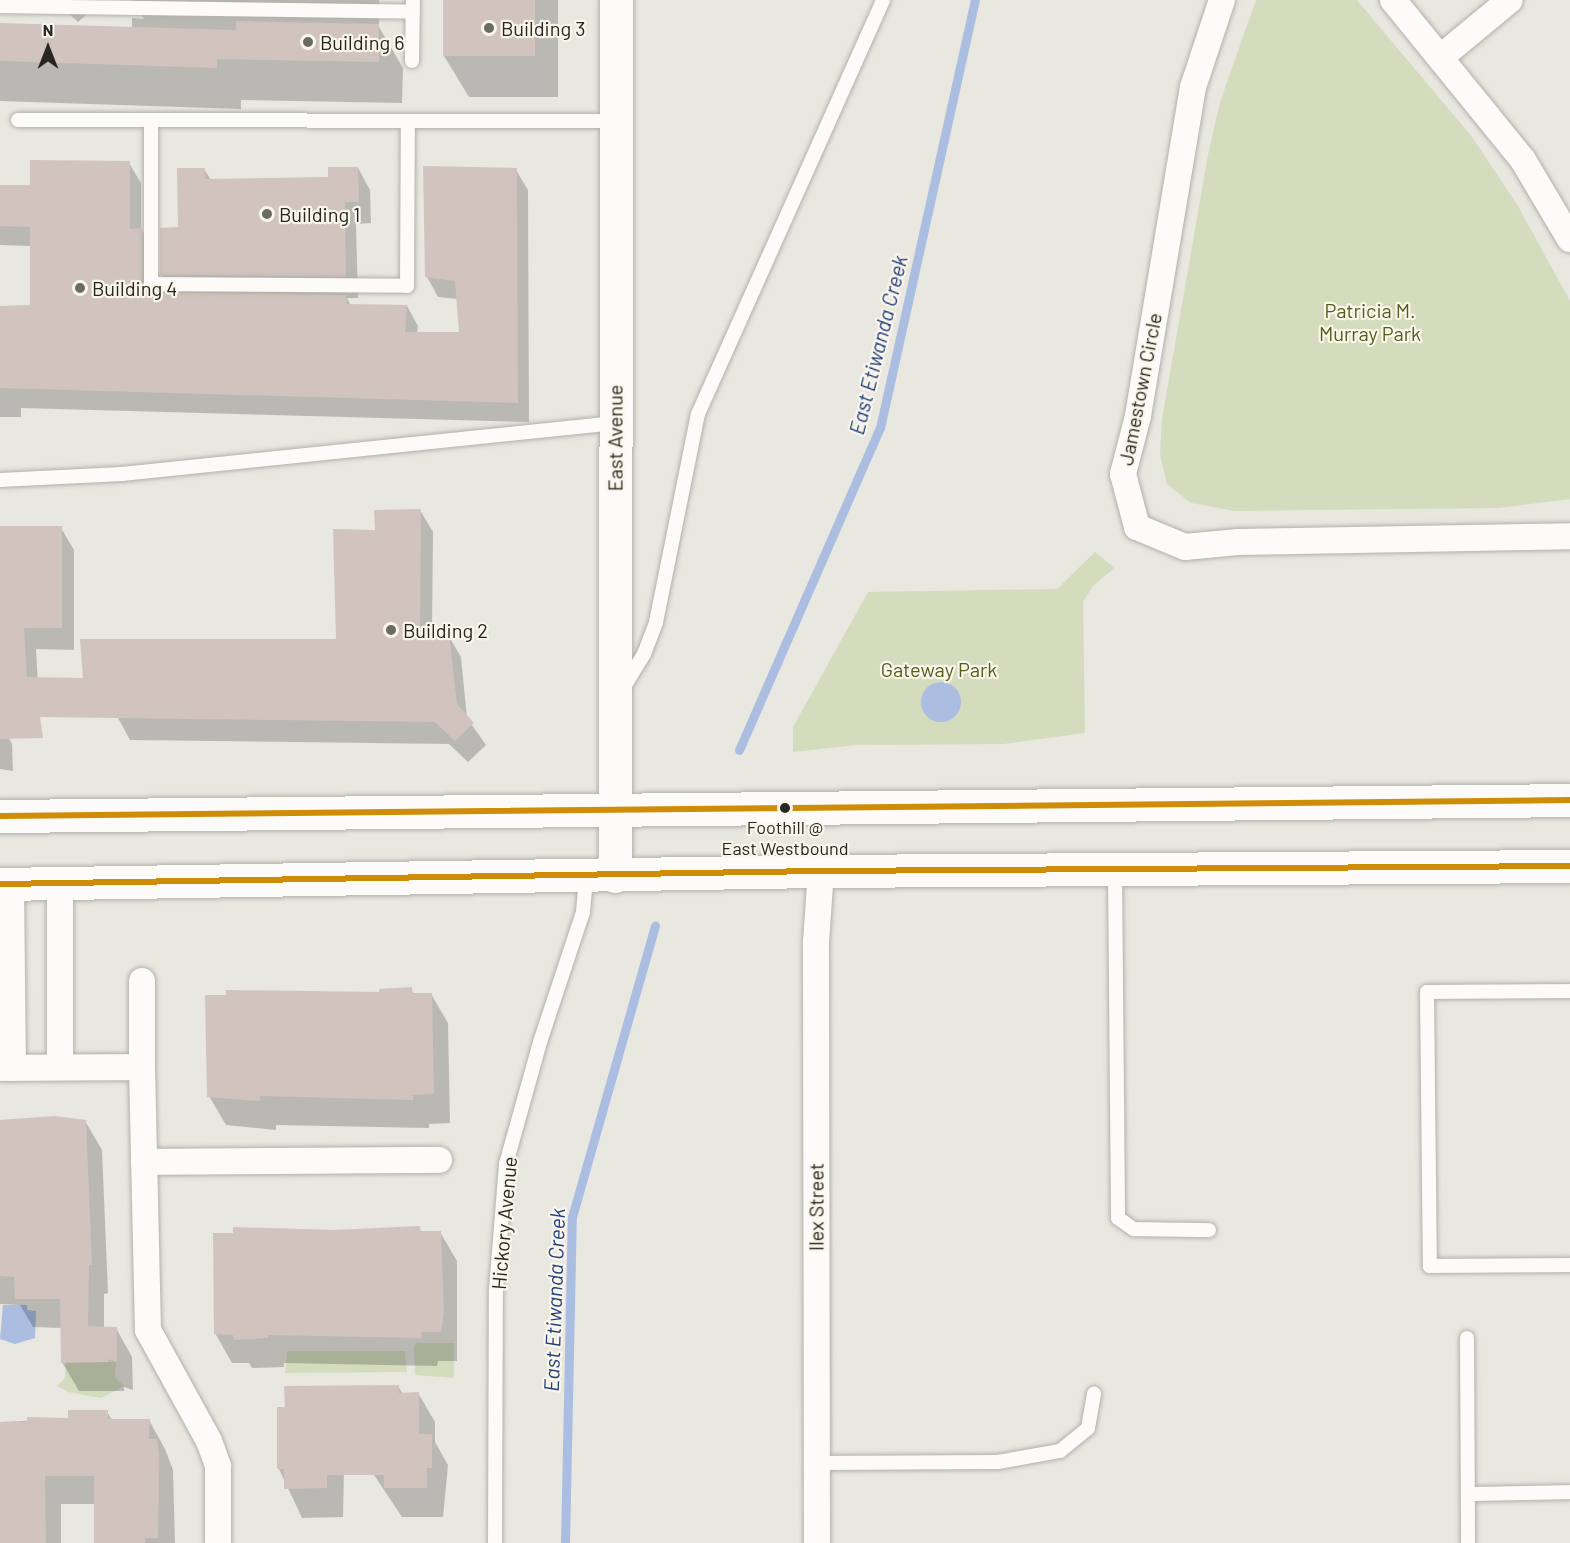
<!DOCTYPE html>
<style>
body{margin:0}
#map{position:relative;width:1570px;height:1543px;overflow:hidden;background:#e8e7e0;font-family:Barlow,sans-serif}
div>[style]{position:absolute}
.green>*{inset:0;background:#d5dcbd}
.water>*{inset:0;background:#abbee2}
.round{border-radius:50%}
.shadow>*{inset:0;background:#0003}
.stream>*{height:9px;margin:-4.5px;padding:0 4.5px;transform-origin:4.5px;border-radius:4.5px;background:#abbee2}
.building>*{inset:0;background:#d1c4be}
.roads{filter:drop-shadow(0 0 2px #b2b1ab) drop-shadow(0 0 2px #b2b1ab)}
.lane>*{height:14px;margin:-7px;padding:0 7px;transform-origin:7px;border-radius:7px;background:#fcfbfa}
.street>*{height:26px;margin:-13px;padding:0 13px;transform-origin:13px;border-radius:13px;background:#fcfbfa}
.secondary>*{height:33px;margin:-16.5px;padding:0 16.5px;transform-origin:16.5px;border-radius:16.5px;background:#fcfbfa}
.primary>*{height:33px;margin:-16.5px;padding:0 16.5px;transform-origin:16.5px;border-radius:16.5px;background:#fcfbfa}
.bus-1>*{height:6px;margin:-3px;padding:0 3px;transform-origin:3px;border-radius:3px;background:#ce8c07}
.dots>*{width:16px;height:16px;translate:-50% -50%;box-sizing:border-box;border:3px solid #faf6eb;border-radius:50%}
span{translate:-50% -50%;white-space:nowrap;text-align:center;line-height:1.15;-webkit-text-stroke:4.5px #faf6eb;paint-order:stroke}
.bus-label{font-size:18px;color:#282622}
.poi-label{font-size:20px;color:#282622}
.left{translate:0 -50%;text-align:left}
.park-label{font-size:20px;color:#525e1b}
.street-label{font-size:20px;color:#282622}
.water-label{font-size:21px;color:#213e7e;font-style:italic}
.north{position:absolute;left:18px;top:18px;width:60px;height:60px;-webkit-text-stroke:4px #faf6eb;paint-order:stroke;rotate:0deg;font-size:16px;font-weight:700;line-height:24px;text-align:center;color:#282622}
.north::after{content:'';display:block;margin:auto;width:21px;height:27px;background:#282622;clip-path:polygon(50% 0,100% 100%,50% 72%,0 100%)}
</style>
<div id="map">
<div class="green">
<i style="clip-path:polygon(1256px 0,1357px 0,1472px 137px,1518px 206px,1570px 301px,1570px 499px,1498px 508px,1235px 511px,1191px 503px,1167px 484px,1160px 454px,1162px 419px,1208px 155px,1220px 102px)"></i>
<i style="clip-path:polygon(1095px 552px,1114px 568px,1093px 586px,1083px 602px,1085px 733px,1004px 744px,857px 745px,793px 752px,793px 727px,868px 592px,1057px 589px)"></i>
<i style="clip-path:polygon(417px 1343px,454px 1343px,454px 1378px,415px 1375px,414px 1346px)"></i>
<i style="clip-path:polygon(287px 1351px,405px 1351px,407px 1372px,285px 1373px)"></i>
<i style="clip-path:polygon(66px 1362px,116px 1362px,115px 1377px,124px 1386px,101px 1398px,68px 1392px,57px 1386px,65px 1378px)"></i>
</div>
<div class="water">
<i class="round" style="left:921px;top:682px;width:40px;height:40px"></i>
<i style="clip-path:polygon(3px 1305px,27px 1305px,27px 1310px,36px 1311px,35px 1338px,15px 1344px,0 1339px)"></i>
</div>
<div class="shadow">
<i style="clip-path:polygon(55px 0,103px 0,78px 22px)"></i>
<i style="clip-path:polygon(133px 0,379px 0,379px 27px,403px 68px,402px 103px,241px 100px,241px 109px,0 101px,0 26px,132px 30px,132px 18px,144px 19px)"></i>
<i style="clip-path:polygon(444px 0,558px 0,558px 97px,469px 97px,444px 56px)"></i>
<i style="clip-path:polygon(129px 163px,141px 183px,141px 229px,153px 249px,153px 294px,173px 294px,162px 275px,204px 169px,211px 180px,330px 178px,358px 168px,370px 190px,371px 223px,356px 224px,358px 298px,347px 298px,351px 306px,407px 306px,418px 326px,417px 334px,460px 334px,458px 299px,438px 297px,427px 277px,516px 170px,528px 190px,529px 422px,21px 408px,21px 417px,0 417px,0 307px,31px 307px,31px 246px,0 245px,0 186px,31px 186px)"></i>
<i style="clip-path:polygon(420px 510px,433px 532px,432px 635px,448px 635px,461px 657px,467px 718px,486px 745px,468px 762px,449px 744px,130px 740px,118px 718px,337px 641px,376px 531px)"></i>
<i style="clip-path:polygon(0 527px,61px 528px,74px 550px,74px 650px,36px 649px,39px 702px,0 701px)"></i>
<i style="clip-path:polygon(0 723px,12px 744px,13px 771px,0 769px)"></i>
<i style="clip-path:polygon(411px 988px,414px 995px,431px 994px,448px 1023px,450px 1123px,429px 1124px,429px 1128px,276px 1125px,276px 1130px,226px 1125px,209px 1096px,381px 994px)"></i>
<i style="clip-path:polygon(0 1121px,85px 1121px,102px 1150px,108px 1293px,104px 1294px,104px 1328px,116px 1328px,132px 1357px,133px 1390px,124px 1387px,124px 1391px,79px 1391px,62px 1362px,62px 1328px,33px 1327px,20px 1305px,0 1304px)"></i>
<i style="clip-path:polygon(419px 1228px,422px 1232px,440px 1232px,457px 1261px,457px 1361px,438px 1361px,437px 1366px,284px 1363px,284px 1367px,252px 1368px,249px 1363px,232px 1363px,215px 1333px,334px 1231px)"></i>
<i style="clip-path:polygon(398px 1386px,403px 1394px,418px 1393px,435px 1422px,435px 1442px,448px 1465px,443px 1517px,402px 1517px,374px 1475px,344px 1470px,343px 1517px,302px 1518px,279px 1469px)"></i>
<i style="clip-path:polygon(107px 1412px,112px 1420px,149px 1420px,165px 1449px,173px 1470px,175px 1543px,95px 1543px,95px 1504px,61px 1504px,61px 1543px,0 1543px,0 1422px,69px 1419px)"></i>
</div>
<div class="stream">
<i style="left:739px;top:750px;width:352px;rotate:-66.4deg"></i>
<i style="left:880px;top:428px;width:438px;rotate:-77.5deg"></i>
<i style="left:565px;top:1543px;width:326px;rotate:-88.8deg"></i>
<i style="left:572px;top:1217px;width:303px;rotate:-74.1deg"></i>
</div>
<div class="building">
<i style="clip-path:polygon(443px 0,535px 0,535px 56px,443px 56px)"></i>
<i style="clip-path:polygon(236px 21px,379px 24px,379px 62px,217px 59px,217px 68px,0 61px,0 23px,236px 30px)"></i>
<i style="clip-path:polygon(30px 160px,130px 161px,130px 229px,142px 228px,142px 284px,147px 292px,346px 295px,347px 304px,407px 305px,405px 332px,459px 332px,455px 281px,425px 277px,423px 166px,517px 168px,518px 403px,0 388px,0 306px,30px 305px,30px 227px,0 226px,0 185px,30px 185px)"></i>
<i style="clip-path:polygon(328px 167px,358px 167px,359px 202px,345px 202px,346px 277px,160px 275px,160px 228px,178px 227px,177px 168px,205px 168px,205px 179px,328px 177px)"></i>
<i style="clip-path:polygon(421px 509px,420px 634px,449px 633px,457px 704px,474px 723px,455px 741px,435px 722px,40px 717px,43px 738px,0 739px,0 526px,62px 526px,62px 628px,24px 628px,27px 677px,83px 678px,80px 639px,336px 639px,333px 529px,375px 530px,374px 510px)"></i>
<i style="clip-path:polygon(412px 987px,412px 993px,432px 993px,434px 1094px,413px 1095px,413px 1100px,260px 1096px,260px 1101px,207px 1097px,205px 995px,226px 995px,226px 990px,379px 992px,379px 989px)"></i>
<i style="clip-path:polygon(54px 1116px,86px 1120px,92px 1265px,89px 1265px,88px 1326px,117px 1327px,117px 1362px,108px 1359px,108px 1362px,61px 1363px,60px 1299px,15px 1299px,14px 1277px,0 1276px,0 1120px)"></i>
<i style="clip-path:polygon(420px 1226px,420px 1231px,441px 1231px,444px 1313px,441px 1332px,422px 1332px,421px 1338px,268px 1335px,268px 1338px,234px 1340px,233px 1335px,214px 1334px,213px 1233px,233px 1233px,233px 1227px,334px 1230px)"></i>
<i style="clip-path:polygon(399px 1385px,399px 1393px,419px 1392px,419px 1434px,432px 1434px,432px 1468px,427px 1468px,427px 1488px,384px 1488px,384px 1475px,327px 1475px,327px 1488px,284px 1489px,284px 1469px,277px 1469px,277px 1407px,285px 1407px,284px 1386px)"></i>
<i style="clip-path:polygon(68px 1410px,108px 1410px,108px 1419px,150px 1419px,149px 1439px,157px 1439px,159px 1456px,158px 1538px,145px 1538px,145px 1543px,94px 1543px,94px 1476px,45px 1476px,46px 1543px,0 1543px,0 1422px,27px 1422px,27px 1417px,68px 1418px)"></i>
</div>
<div class="roads">
<div class="lane">
<i style="left:0;top:6px;width:412px;rotate:0.8deg"></i>
<i style="left:412px;top:61px;width:61px;rotate:-89.1deg"></i>
<i style="left:18px;top:120px;width:597px;rotate:0.1deg"></i>
<i style="left:151px;top:122px;width:162px;rotate:90deg"></i>
<i style="left:151px;top:284px;width:256px;rotate:0.4deg"></i>
<i style="left:407px;top:286px;width:165px;rotate:-89.7deg"></i>
<i style="left:0;top:480px;width:122px;rotate:-2.8deg"></i>
<i style="left:122px;top:474px;width:496px;rotate:-5.9deg"></i>
<i style="left:622px;top:690px;width:42px;rotate:-58.6deg"></i>
<i style="left:644px;top:654px;width:34px;rotate:-69deg"></i>
<i style="left:656px;top:622px;width:212px;rotate:-78.6deg"></i>
<i style="left:698px;top:414px;width:453px;rotate:-65.9deg"></i>
<i style="left:1115px;top:869px;width:349px;rotate:89.5deg"></i>
<i style="left:1118px;top:1218px;width:19px;rotate:35deg"></i>
<i style="left:1134px;top:1229px;width:75px;rotate:0.8deg"></i>
<i style="left:1570px;top:991px;width:143px;rotate:179.6deg"></i>
<i style="left:1427px;top:992px;width:274px;rotate:89.4deg"></i>
<i style="left:1430px;top:1266px;width:140px;rotate:-0.4deg"></i>
<i style="left:1467px;top:1338px;width:205px;rotate:89.7deg"></i>
<i style="left:816px;top:1463px;width:182px;rotate:-0.3deg"></i>
<i style="left:998px;top:1462px;width:63px;rotate:-10.1deg"></i>
<i style="left:1060px;top:1451px;width:36px;rotate:-39deg"></i>
<i style="left:1088px;top:1428px;width:35px;rotate:-80deg"></i>
<i style="left:1468px;top:1494px;width:102px;rotate:-1.1deg"></i>
<i style="left:495px;top:1543px;width:254px;rotate:-89.8deg"></i>
<i style="left:496px;top:1289px;width:125px;rotate:-85.4deg"></i>
<i style="left:506px;top:1164px;width:127px;rotate:-74.4deg"></i>
<i style="left:540px;top:1042px;width:137px;rotate:-71.7deg"></i>
<i style="left:583px;top:912px;width:35px;rotate:-85deg"></i>
</div>
<div class="street">
<i style="left:1222px;top:0;width:92px;rotate:108.4deg"></i>
<i style="left:1193px;top:87px;width:334px;rotate:99.5deg"></i>
<i style="left:1138px;top:416px;width:60px;rotate:104.5deg"></i>
<i style="left:1123px;top:474px;width:55px;rotate:75.2deg"></i>
<i style="left:1137px;top:527px;width:52px;rotate:22.6deg"></i>
<i style="left:1185px;top:547px;width:53px;rotate:-5.4deg"></i>
<i style="left:1238px;top:542px;width:332px;rotate:-1deg"></i>
<i style="left:1393px;top:0;width:206px;rotate:50.9deg"></i>
<i style="left:1523px;top:160px;width:92px;rotate:59.3deg"></i>
<i style="left:1441px;top:57px;width:89px;rotate:-39.6deg"></i>
<i style="left:60px;top:883px;width:184px;rotate:90deg"></i>
<i style="left:11px;top:884px;width:184px;rotate:89.4deg"></i>
<i style="left:142px;top:981px;width:86px;rotate:90deg"></i>
<i style="left:0;top:1068px;width:142px;rotate:-0.4deg"></i>
<i style="left:142px;top:1067px;width:263px;rotate:88.7deg"></i>
<i style="left:148px;top:1330px;width:127px;rotate:61.2deg"></i>
<i style="left:209px;top:1441px;width:27px;rotate:70deg"></i>
<i style="left:218px;top:1466px;width:77px;rotate:90deg"></i>
<i style="left:144px;top:1162px;width:295px;rotate:-0.4deg"></i>
<i style="left:817px;top:1543px;width:601px;rotate:-90.1deg"></i>
<i style="left:816px;top:942px;width:71px;rotate:-86deg"></i>
</div>
<div class="secondary">
<i style="left:615px;top:876px;width:876px;rotate:-89.93deg"></i>
</div>
<div class="primary">
<i style="left:0;top:816px;width:1570px;rotate:-0.58deg"></i>
<i style="left:0;top:884px;width:821px;rotate:-0.91deg"></i>
<i style="left:821px;top:871px;width:749px;rotate:-0.38deg"></i>
</div>
</div>
<div class="bus-1">
<i style="left:0;top:816px;width:1570px;rotate:-0.58deg"></i>
<i style="left:0;top:884px;width:821px;rotate:-0.91deg"></i>
<i style="left:821px;top:871px;width:749px;rotate:-0.38deg"></i>
</div>
<div class="dots">
<i style="left:489px;top:28px;background:#6b6a64"></i>
<i style="left:308px;top:42px;background:#6b6a64"></i>
<i style="left:267px;top:214px;background:#6b6a64"></i>
<i style="left:80px;top:288px;background:#6b6a64"></i>
<i style="left:391px;top:630px;background:#6b6a64"></i>
<i style="left:785px;top:808px;background:#282622"></i>
</div>
<div class="bus-label">
<span style="left:785px;top:838px">Foothill @<br>East Westbound</span>
</div>
<div class="poi-label">
<span class="left" style="left:501px;top:28px">Building 3</span>
<span class="left" style="left:320px;top:42px">Building 6</span>
<span class="left" style="left:279px;top:214px">Building 1</span>
<span class="left" style="left:92px;top:288px">Building 4</span>
<span class="left" style="left:403px;top:630px">Building 2</span>
</div>
<div class="park-label">
<span style="left:1370px;top:322px">Patricia M.<br>Murray Park</span>
<span style="left:939px;top:669px">Gateway Park</span>
</div>
<div class="street-label">
<span style="left:1140px;top:389px;rotate:-79deg">Jamestown Circle</span>
<span style="left:615px;top:438px;rotate:-90deg">East Avenue</span>
<span style="left:816px;top:1207px;rotate:-90deg">Ilex Street</span>
<span style="left:504px;top:1223px;rotate:-85deg">Hickory Avenue</span>
</div>
<div class="water-label">
<span style="left:878px;top:345px;rotate:-76deg">East Etiwanda Creek</span>
<span style="left:554px;top:1300px;rotate:-88deg">East Etiwanda Creek</span>
</div>
<div class="north">N</div>
</div>
